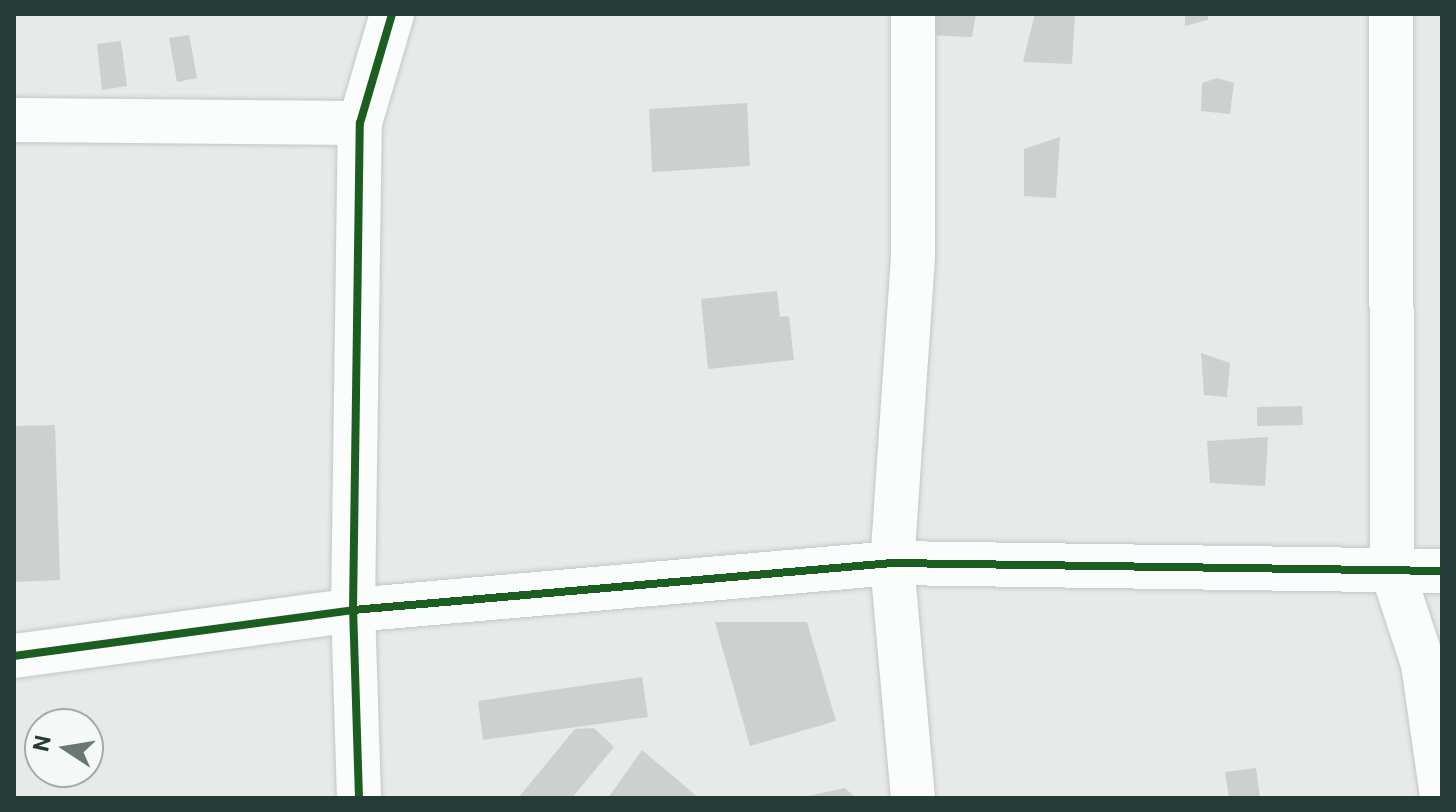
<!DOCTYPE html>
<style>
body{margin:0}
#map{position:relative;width:1456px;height:812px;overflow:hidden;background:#e6eae8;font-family:Roboto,sans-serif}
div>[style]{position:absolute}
.building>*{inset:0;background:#ccd1cf}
.roads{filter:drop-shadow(0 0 2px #c3c7c5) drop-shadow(0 0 2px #c3c7c5)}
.minor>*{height:44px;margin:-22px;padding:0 22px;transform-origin:22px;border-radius:22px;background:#fbfcfc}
.cycleway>*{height:8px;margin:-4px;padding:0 4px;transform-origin:4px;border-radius:4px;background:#1b5e20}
span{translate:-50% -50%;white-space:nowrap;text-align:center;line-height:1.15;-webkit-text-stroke:7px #f4f8f6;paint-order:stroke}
.frame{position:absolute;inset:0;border:16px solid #253b36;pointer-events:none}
.north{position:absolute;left:24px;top:708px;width:80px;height:80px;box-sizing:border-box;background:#f4f8f6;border:2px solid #a1aca9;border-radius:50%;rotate:282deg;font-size:22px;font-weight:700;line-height:32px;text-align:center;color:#253b36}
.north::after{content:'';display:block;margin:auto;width:28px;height:36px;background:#697874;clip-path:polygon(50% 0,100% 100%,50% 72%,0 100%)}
</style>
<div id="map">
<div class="building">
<i style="clip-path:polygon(927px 14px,976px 14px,972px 37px,925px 35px)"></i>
<i style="clip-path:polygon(1035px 14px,1075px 14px,1072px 64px,1023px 62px)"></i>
<i style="clip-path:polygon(1185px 14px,1208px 14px,1208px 20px,1185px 26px)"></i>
<i style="clip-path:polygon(189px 35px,197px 78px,177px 82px,169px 38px)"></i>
<i style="clip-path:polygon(121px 41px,127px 86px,102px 90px,97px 44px)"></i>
<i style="clip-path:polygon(1217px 78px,1234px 83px,1230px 114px,1201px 111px,1202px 83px)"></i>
<i style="clip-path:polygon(747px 103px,750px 166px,652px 172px,649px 109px)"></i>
<i style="clip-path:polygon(1060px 137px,1056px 198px,1024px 196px,1024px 149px)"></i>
<i style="clip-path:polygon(777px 291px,780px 317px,789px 316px,794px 360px,708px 369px,701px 299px)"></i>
<i style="clip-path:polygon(1201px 353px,1230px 363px,1227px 397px,1204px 395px)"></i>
<i style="clip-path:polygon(1302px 406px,1303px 425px,1257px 426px,1257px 407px)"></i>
<i style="clip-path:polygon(55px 425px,60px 580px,14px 582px,14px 426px)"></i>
<i style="clip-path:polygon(1268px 437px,1265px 486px,1210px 483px,1207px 441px)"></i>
<i style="clip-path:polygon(715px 622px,807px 622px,836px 721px,750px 746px)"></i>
<i style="clip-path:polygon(642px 677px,648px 717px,483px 740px,478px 701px)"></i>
<i style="clip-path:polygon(594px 728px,614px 747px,572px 798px,518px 798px,575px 729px)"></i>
<i style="clip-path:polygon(642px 750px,699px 798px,608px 798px)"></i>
<i style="clip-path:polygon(1256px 768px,1260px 798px,1229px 798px,1225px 772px)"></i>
<i style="clip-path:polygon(845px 788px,856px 798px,803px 798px,803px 797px)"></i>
</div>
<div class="roads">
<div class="minor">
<i style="left:913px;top:14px;width:243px;rotate:90deg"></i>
<i style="left:913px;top:257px;width:307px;rotate:93.9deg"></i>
<i style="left:892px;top:563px;width:236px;rotate:84.9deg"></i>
<i style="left:1391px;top:14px;width:556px;rotate:89.9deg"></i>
<i style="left:1392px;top:570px;width:99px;rotate:71.7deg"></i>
<i style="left:1423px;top:664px;width:133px;rotate:81.8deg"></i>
<i style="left:14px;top:120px;width:346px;rotate:0.5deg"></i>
<i style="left:14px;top:656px;width:342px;rotate:-7.7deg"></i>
<i style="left:353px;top:610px;width:541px;rotate:-4.98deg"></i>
<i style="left:892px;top:563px;width:550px;rotate:0.83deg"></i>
<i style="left:359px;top:798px;width:188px;rotate:-91.8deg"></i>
<i style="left:353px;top:610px;width:487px;rotate:-89.2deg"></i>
<i style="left:360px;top:123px;width:114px;rotate:-73.6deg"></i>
</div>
</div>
<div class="cycleway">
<i style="left:14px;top:656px;width:342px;rotate:-7.7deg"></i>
<i style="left:353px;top:610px;width:541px;rotate:-4.98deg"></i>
<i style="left:892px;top:563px;width:550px;rotate:0.83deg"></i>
<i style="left:359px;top:798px;width:188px;rotate:-91.8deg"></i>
<i style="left:353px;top:610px;width:487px;rotate:-89.2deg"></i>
<i style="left:360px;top:123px;width:114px;rotate:-73.6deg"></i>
</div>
<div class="frame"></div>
<div class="north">N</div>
</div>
